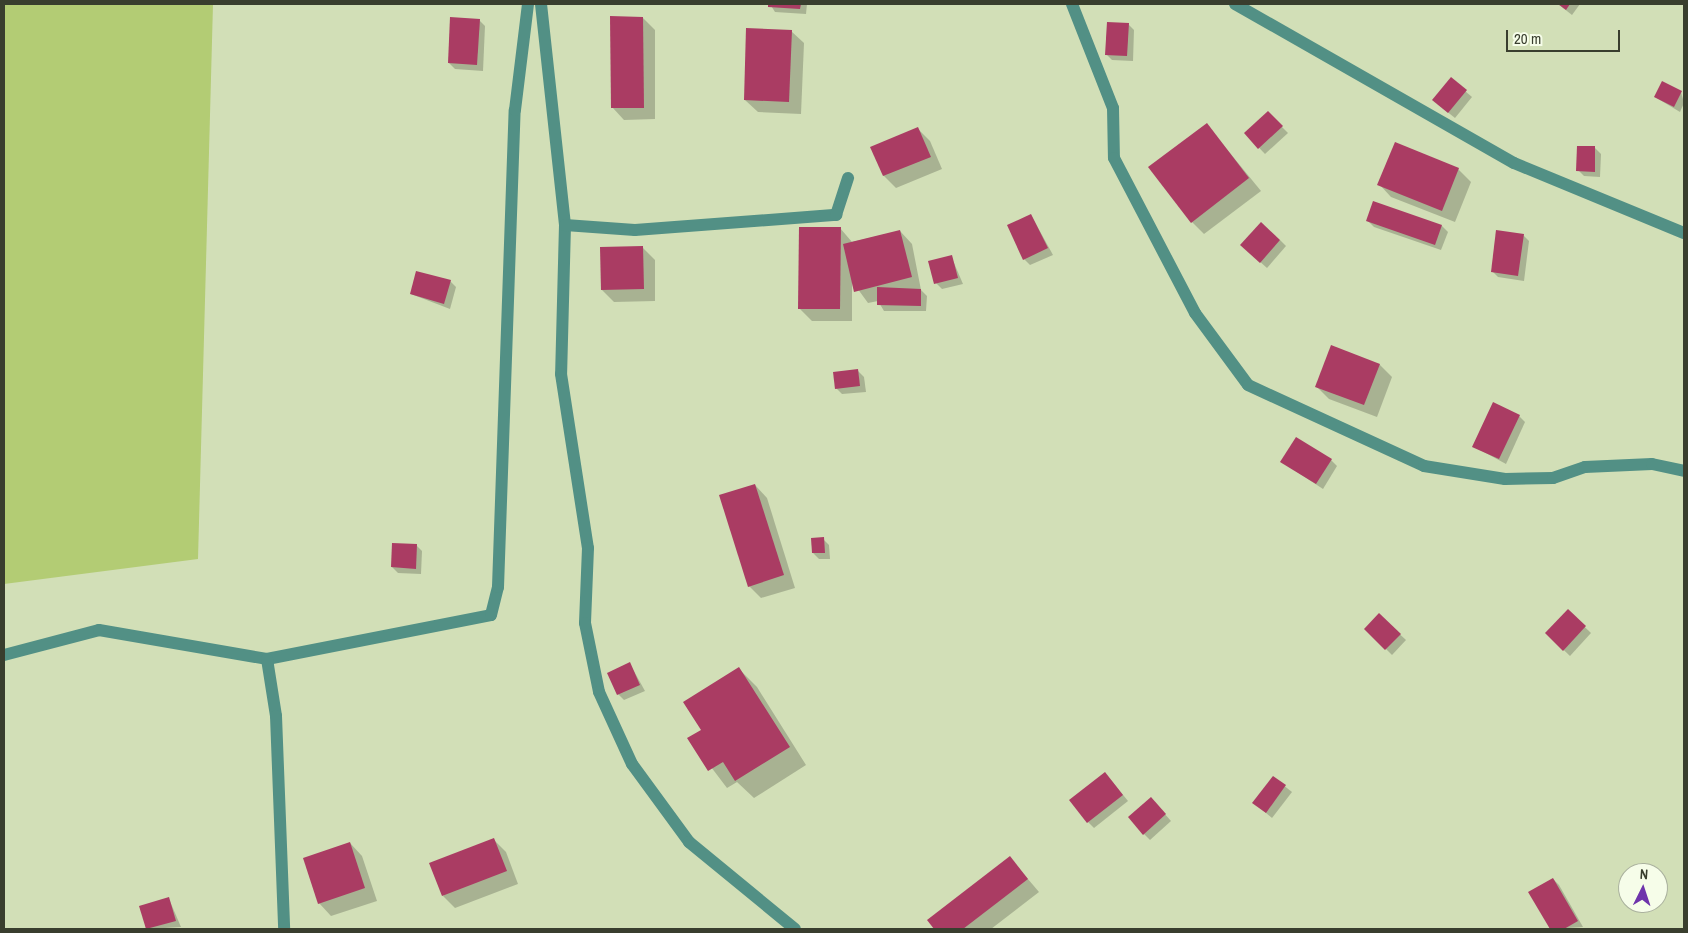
<!DOCTYPE html>
<style>
body{margin:0}
#map{position:relative;width:1688px;height:933px;overflow:hidden;background:#d2dfb7;font-family:"Archivo Narrow",sans-serif}
div>[style]{position:absolute}
.green>*{inset:0;background:#b3cc74}
.shadow>*{inset:0;background:#0003}
.building>*{inset:0;background:#aa3c63}
.minor>*{height:12px;margin:-6px;padding:0 6px;transform-origin:6px;border-radius:6px;background:#529085}
span{translate:-50% -50%;white-space:nowrap;text-align:center;line-height:1.15;-webkit-text-stroke:5px #f6fde9;paint-order:stroke}
.frame{position:absolute;inset:0;border:5px solid #393e2e;pointer-events:none}
.north{position:absolute;left:1618px;top:863px;width:50px;height:50px;box-sizing:border-box;background:#f6fde9;border:1px solid #aab19e;border-radius:50%;rotate:4deg;font-size:14px;font-weight:700;line-height:20px;text-align:center;color:#393e2e}
.north::after{content:'';display:block;margin:auto;width:18px;height:22px;background:#6e34ab;clip-path:polygon(50% 0,100% 100%,50% 72%,0 100%)}
.scale{position:absolute;left:1506px;top:30px;width:114px;height:22px;box-sizing:border-box;border:2px solid #393e2e;border-top:0;padding-left:6px;font-size:15px;line-height:18px;white-space:nowrap;color:#393e2e;-webkit-text-stroke:4px #f6fde9;paint-order:stroke}
</style>
<div id="map">
<div class="green">
<i style="clip-path:polygon(4px 4px,213px 4px,198px 559px,4px 584px)"></i>
</div>
<div class="shadow">
<i style="clip-path:polygon(770px 4px,807px 4px,806px 14px,775px 12px)"></i>
<i style="clip-path:polygon(1558px 4px,1580px 4px,1572px 15px)"></i>
<i style="clip-path:polygon(643px 18px,655px 30px,655px 119px,624px 120px,612px 107px)"></i>
<i style="clip-path:polygon(479px 20px,485px 26px,483px 71px,455px 69px,449px 63px)"></i>
<i style="clip-path:polygon(1128px 24px,1134px 30px,1133px 61px,1112px 60px,1106px 54px)"></i>
<i style="clip-path:polygon(791px 31px,804px 43px,801px 114px,758px 112px,745px 100px)"></i>
<i style="clip-path:polygon(1451px 79px,1472px 97px,1455px 118px,1440px 106px)"></i>
<i style="clip-path:polygon(1681px 92px,1684px 103px,1680px 112px,1655px 97px)"></i>
<i style="clip-path:polygon(1268px 113px,1288px 133px,1265px 154px,1245px 133px)"></i>
<i style="clip-path:polygon(1207px 125px,1261px 191px,1204px 234px,1192px 222px)"></i>
<i style="clip-path:polygon(918px 129px,930px 141px,942px 169px,896px 188px,884px 176px,872px 148px)"></i>
<i style="clip-path:polygon(1595px 148px,1601px 154px,1600px 177px,1584px 176px,1578px 170px)"></i>
<i style="clip-path:polygon(1458px 169px,1471px 182px,1455px 222px,1391px 197px,1379px 184px)"></i>
<i style="clip-path:polygon(1374px 203px,1442px 226px,1448px 232px,1441px 250px,1374px 227px,1368px 221px)"></i>
<i style="clip-path:polygon(1031px 215px,1053px 255px,1030px 265px,1024px 259px)"></i>
<i style="clip-path:polygon(840px 228px,852px 242px,900px 231px,912px 244px,921px 290px,927px 296px,926px 311px,884px 311px,878px 301px,868px 303px,852px 281px,852px 321px,812px 321px,799px 308px)"></i>
<i style="clip-path:polygon(1523px 235px,1529px 241px,1524px 281px,1498px 277px,1492px 271px)"></i>
<i style="clip-path:polygon(1280px 240px,1286px 246px,1267px 268px,1248px 251px)"></i>
<i style="clip-path:polygon(642px 247px,655px 260px,655px 301px,614px 302px,602px 290px)"></i>
<i style="clip-path:polygon(951px 256px,963px 284px,942px 289px,936px 283px)"></i>
<i style="clip-path:polygon(450px 281px,456px 287px,450px 309px,411px 294px)"></i>
<i style="clip-path:polygon(1380px 365px,1392px 377px,1377px 417px,1329px 399px,1316px 386px)"></i>
<i style="clip-path:polygon(858px 371px,864px 377px,866px 392px,842px 394px,836px 388px)"></i>
<i style="clip-path:polygon(1519px 416px,1525px 422px,1506px 464px,1473px 446px)"></i>
<i style="clip-path:polygon(1331px 460px,1337px 466px,1323px 489px,1282px 462px)"></i>
<i style="clip-path:polygon(755px 485px,767px 498px,795px 588px,761px 598px,749px 586px)"></i>
<i style="clip-path:polygon(823px 539px,829px 545px,830px 559px,819px 559px,813px 553px)"></i>
<i style="clip-path:polygon(416px 545px,422px 551px,421px 574px,398px 573px,392px 567px)"></i>
<i style="clip-path:polygon(1568px 611px,1591px 633px,1570px 656px,1546px 633px)"></i>
<i style="clip-path:polygon(1379px 615px,1406px 640px,1392px 655px,1366px 629px)"></i>
<i style="clip-path:polygon(630px 664px,645px 691px,624px 700px,618px 694px)"></i>
<i style="clip-path:polygon(739px 669px,757px 687px,806px 765px,754px 798px,737px 782px,727px 788px,689px 738px,702px 730px)"></i>
<i style="clip-path:polygon(1273px 777px,1292px 792px,1272px 818px,1254px 803px)"></i>
<i style="clip-path:polygon(1111px 780px,1128px 801px,1094px 828px,1088px 822px)"></i>
<i style="clip-path:polygon(1156px 804px,1171px 821px,1150px 840px,1144px 834px)"></i>
<i style="clip-path:polygon(494px 840px,506px 852px,518px 884px,455px 908px,443px 896px)"></i>
<i style="clip-path:polygon(350px 843px,362px 856px,377px 901px,331px 916px,319px 903px)"></i>
<i style="clip-path:polygon(1010px 858px,1039px 892px,991px 929px,935px 929px,928px 920px)"></i>
<i style="clip-path:polygon(1553px 879px,1559px 885px,1583px 927px,1552px 929px,1530px 893px)"></i>
<i style="clip-path:polygon(169px 899px,181px 927px,148px 929px,141px 907px)"></i>
</div>
<div class="building">
<i style="clip-path:polygon(768px 4px,801px 4px,800px 9px,768px 7px)"></i>
<i style="clip-path:polygon(1558px 4px,1570px 4px,1566px 10px)"></i>
<i style="clip-path:polygon(610px 16px,643px 17px,644px 108px,611px 108px)"></i>
<i style="clip-path:polygon(450px 17px,480px 19px,477px 65px,448px 63px)"></i>
<i style="clip-path:polygon(1107px 22px,1129px 23px,1127px 56px,1105px 55px)"></i>
<i style="clip-path:polygon(746px 28px,792px 30px,789px 102px,744px 100px)"></i>
<i style="clip-path:polygon(1451px 77px,1467px 90px,1448px 113px,1432px 100px)"></i>
<i style="clip-path:polygon(1662px 81px,1682px 91px,1674px 107px,1654px 97px)"></i>
<i style="clip-path:polygon(1268px 111px,1283px 126px,1258px 149px,1244px 133px)"></i>
<i style="clip-path:polygon(1207px 123px,1249px 178px,1191px 223px,1148px 167px)"></i>
<i style="clip-path:polygon(918px 127px,931px 157px,883px 176px,870px 147px)"></i>
<i style="clip-path:polygon(1395px 142px,1459px 168px,1442px 211px,1377px 185px)"></i>
<i style="clip-path:polygon(1577px 146px,1595px 146px,1595px 172px,1576px 171px)"></i>
<i style="clip-path:polygon(1373px 201px,1442px 225px,1435px 245px,1366px 221px)"></i>
<i style="clip-path:polygon(1031px 214px,1048px 248px,1023px 260px,1007px 225px)"></i>
<i style="clip-path:polygon(1261px 222px,1280px 240px,1260px 263px,1240px 245px)"></i>
<i style="clip-path:polygon(799px 227px,841px 227px,840px 309px,798px 309px)"></i>
<i style="clip-path:polygon(900px 230px,912px 277px,854px 292px,843px 244px)"></i>
<i style="clip-path:polygon(1496px 230px,1524px 234px,1518px 276px,1491px 272px)"></i>
<i style="clip-path:polygon(643px 246px,644px 289px,601px 290px,600px 247px)"></i>
<i style="clip-path:polygon(952px 255px,958px 278px,934px 284px,928px 261px)"></i>
<i style="clip-path:polygon(416px 271px,451px 280px,444px 304px,410px 294px)"></i>
<i style="clip-path:polygon(877px 287px,921px 289px,921px 306px,877px 305px)"></i>
<i style="clip-path:polygon(1331px 345px,1380px 364px,1364px 405px,1315px 387px)"></i>
<i style="clip-path:polygon(858px 369px,860px 386px,835px 389px,833px 372px)"></i>
<i style="clip-path:polygon(1493px 402px,1520px 415px,1499px 459px,1472px 447px)"></i>
<i style="clip-path:polygon(1296px 437px,1332px 459px,1316px 484px,1280px 462px)"></i>
<i style="clip-path:polygon(755px 484px,784px 575px,748px 587px,719px 495px)"></i>
<i style="clip-path:polygon(824px 537px,825px 553px,812px 553px,811px 538px)"></i>
<i style="clip-path:polygon(392px 543px,417px 544px,416px 569px,391px 567px)"></i>
<i style="clip-path:polygon(1568px 609px,1586px 626px,1563px 651px,1545px 633px)"></i>
<i style="clip-path:polygon(1379px 613px,1401px 634px,1385px 650px,1364px 629px)"></i>
<i style="clip-path:polygon(630px 662px,640px 685px,617px 695px,607px 673px)"></i>
<i style="clip-path:polygon(739px 667px,790px 747px,735px 781px,723px 762px,708px 771px,687px 738px,701px 730px,683px 702px)"></i>
<i style="clip-path:polygon(1105px 772px,1123px 795px,1087px 823px,1069px 800px)"></i>
<i style="clip-path:polygon(1273px 776px,1286px 785px,1266px 813px,1252px 803px)"></i>
<i style="clip-path:polygon(1151px 797px,1166px 814px,1143px 835px,1128px 817px)"></i>
<i style="clip-path:polygon(494px 838px,507px 871px,442px 896px,429px 863px)"></i>
<i style="clip-path:polygon(350px 842px,365px 888px,318px 904px,303px 858px)"></i>
<i style="clip-path:polygon(1010px 856px,1028px 879px,963px 929px,934px 929px,927px 920px)"></i>
<i style="clip-path:polygon(1553px 878px,1578px 921px,1564px 929px,1550px 929px,1528px 892px)"></i>
<i style="clip-path:polygon(169px 897px,176px 921px,146px 929px,139px 906px)"></i>
</div>
<div class="minor">
<i style="left:541px;top:4px;width:222px;rotate:83.8deg"></i>
<i style="left:565px;top:225px;width:149px;rotate:91.5deg"></i>
<i style="left:561px;top:374px;width:176px;rotate:81.2deg"></i>
<i style="left:588px;top:548px;width:75px;rotate:92.3deg"></i>
<i style="left:585px;top:623px;width:70px;rotate:78.5deg"></i>
<i style="left:599px;top:692px;width:79px;rotate:65.4deg"></i>
<i style="left:632px;top:764px;width:97px;rotate:53.8deg"></i>
<i style="left:689px;top:842px;width:137px;rotate:39.4deg"></i>
<i style="left:1072px;top:4px;width:112px;rotate:68.5deg"></i>
<i style="left:1113px;top:108px;width:50px;rotate:88.9deg"></i>
<i style="left:1114px;top:158px;width:175px;rotate:62.4deg"></i>
<i style="left:1195px;top:313px;width:89px;rotate:53.6deg"></i>
<i style="left:1248px;top:385px;width:194px;rotate:24.7deg"></i>
<i style="left:1424px;top:466px;width:82px;rotate:9.1deg"></i>
<i style="left:1505px;top:479px;width:48px;rotate:-1.2deg"></i>
<i style="left:1553px;top:478px;width:34px;rotate:-19deg"></i>
<i style="left:1585px;top:467px;width:67px;rotate:-2.6deg"></i>
<i style="left:1652px;top:464px;width:33px;rotate:12deg"></i>
<i style="left:1235px;top:4px;width:321px;rotate:29.7deg"></i>
<i style="left:1514px;top:163px;width:184px;rotate:22.4deg"></i>
<i style="left:565px;top:225px;width:70px;rotate:4.1deg"></i>
<i style="left:635px;top:230px;width:202px;rotate:-4.3deg"></i>
<i style="left:836px;top:215px;width:39px;rotate:-72deg"></i>
<i style="left:4px;top:655px;width:98px;rotate:-14.7deg"></i>
<i style="left:99px;top:630px;width:170px;rotate:9.8deg"></i>
<i style="left:267px;top:659px;width:228px;rotate:-11.1deg"></i>
<i style="left:491px;top:615px;width:29px;rotate:-76deg"></i>
<i style="left:498px;top:587px;width:477px;rotate:-88deg"></i>
<i style="left:515px;top:110px;width:107px;rotate:-83deg"></i>
<i style="left:267px;top:659px;width:58px;rotate:81deg"></i>
<i style="left:276px;top:716px;width:213px;rotate:87.8deg"></i>
</div>
<div class="frame"></div>
<div class="north">N</div>
<div class="scale">20 m</div>
</div>
